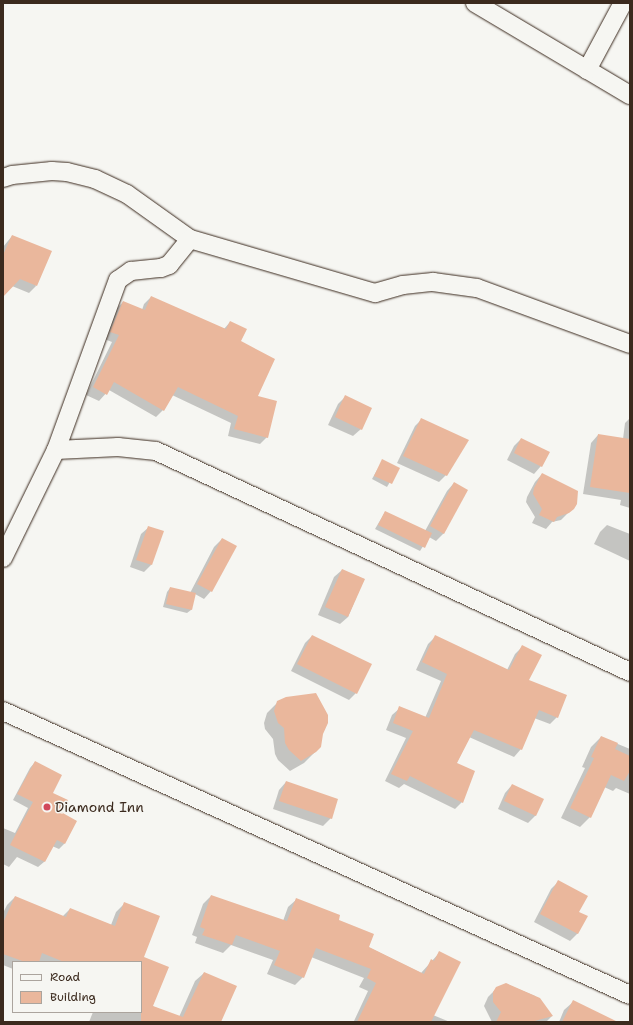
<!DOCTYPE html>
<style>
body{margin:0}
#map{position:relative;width:633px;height:1025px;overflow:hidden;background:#f6f6f2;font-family:"Shantell Sans",sans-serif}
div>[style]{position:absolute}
.shadow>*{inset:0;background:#0003}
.building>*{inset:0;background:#eab79c}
.roads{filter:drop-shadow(0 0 1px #3b2a1e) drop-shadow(0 0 1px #3b2a1e)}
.minor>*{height:18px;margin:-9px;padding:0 9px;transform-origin:9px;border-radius:9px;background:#f6f6f2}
.dots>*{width:11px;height:11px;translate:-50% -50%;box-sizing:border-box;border:2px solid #f6f6f2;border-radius:50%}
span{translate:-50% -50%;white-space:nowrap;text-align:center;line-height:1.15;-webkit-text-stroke:3px #f6f6f2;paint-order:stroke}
.poi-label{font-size:14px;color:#3b2a1e}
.left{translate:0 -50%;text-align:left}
.frame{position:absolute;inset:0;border:4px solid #3b2a1e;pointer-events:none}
.legend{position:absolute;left:12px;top:961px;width:130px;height:52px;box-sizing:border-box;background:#f6f6f2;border:1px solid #aba49d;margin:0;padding:5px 7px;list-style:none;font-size:12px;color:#3b2a1e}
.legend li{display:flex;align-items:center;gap:8px;height:20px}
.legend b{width:20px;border:1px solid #aba49d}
</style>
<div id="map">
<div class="shadow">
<i style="clip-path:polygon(12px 236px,36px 286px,29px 293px,12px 286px,3px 295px,3px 247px)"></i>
<i style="clip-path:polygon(151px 297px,224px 329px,230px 322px,240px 342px,257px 397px,267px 437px,260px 444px,228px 436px,231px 423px,172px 395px,163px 410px,156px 417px,109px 390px,99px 401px,86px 395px,112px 342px,104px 339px,116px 309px,123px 302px,142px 310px,144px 304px)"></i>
<i style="clip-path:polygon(345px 397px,361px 429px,353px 436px,328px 425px,338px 404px)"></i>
<i style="clip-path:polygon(630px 418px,630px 508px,620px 505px,621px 500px,583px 494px,591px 443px,598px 435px,623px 439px,625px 423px)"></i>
<i style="clip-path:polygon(422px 419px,446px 475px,439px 482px,397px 463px,415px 426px)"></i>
<i style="clip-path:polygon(521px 439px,541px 466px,534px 474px,507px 460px,514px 446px)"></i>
<i style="clip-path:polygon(382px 461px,398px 468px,387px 487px,372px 479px)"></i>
<i style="clip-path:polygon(542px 474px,569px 512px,561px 520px,552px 522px,546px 529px,532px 523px,535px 517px,526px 502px,527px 497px,535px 482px)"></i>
<i style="clip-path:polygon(454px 483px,444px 533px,436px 541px,429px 537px,420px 551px,375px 529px,385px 512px,425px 531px,447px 491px)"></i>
<i style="clip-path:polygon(607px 525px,630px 534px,630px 561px,594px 544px,600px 532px)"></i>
<i style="clip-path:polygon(149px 527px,151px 565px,144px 572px,130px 567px,141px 534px)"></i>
<i style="clip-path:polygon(222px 539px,211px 591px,204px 599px,195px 594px,191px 610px,187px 613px,163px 607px,167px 592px,170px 588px,190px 593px,214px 547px)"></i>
<i style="clip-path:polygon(342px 570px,364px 579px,348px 617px,340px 624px,318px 615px,334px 577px)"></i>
<i style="clip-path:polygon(312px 636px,356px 693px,349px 700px,291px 671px,305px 643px)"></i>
<i style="clip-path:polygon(435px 637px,507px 670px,515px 654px,522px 647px,528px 681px,557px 717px,550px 724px,534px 718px,521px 749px,514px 757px,469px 737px,456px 764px,462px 802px,455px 809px,404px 784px,399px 788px,385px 781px,406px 738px,386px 730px,392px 715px,400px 708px,425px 718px,441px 681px,416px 670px,428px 644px)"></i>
<i style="clip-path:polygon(278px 702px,315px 752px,304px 763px,290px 771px,278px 760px,275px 754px,273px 739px,265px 729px,264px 723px,267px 713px)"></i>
<i style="clip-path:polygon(601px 737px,630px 749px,630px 794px,616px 788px,613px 791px,604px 787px,590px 817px,580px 827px,561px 818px,585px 768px,582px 767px,591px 747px)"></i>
<i style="clip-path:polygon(35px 762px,60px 813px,76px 821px,64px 844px,59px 849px,52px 846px,44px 862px,38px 867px,17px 857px,9px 867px,3px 864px,3px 828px,15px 833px,28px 808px,13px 800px,30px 768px)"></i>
<i style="clip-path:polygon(286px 782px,331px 818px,323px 826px,273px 809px,279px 790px)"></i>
<i style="clip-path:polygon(512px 785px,536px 815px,528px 823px,498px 809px,505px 793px)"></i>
<i style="clip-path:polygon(558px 882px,578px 912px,578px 933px,570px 941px,534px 922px,551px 889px)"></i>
<i style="clip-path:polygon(211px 896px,283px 921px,288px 907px,297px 899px,337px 921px,368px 947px,421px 973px,440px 952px,433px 1015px,450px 1022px,356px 1022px,354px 1021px,368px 991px,359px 987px,364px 978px,311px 957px,303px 977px,295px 985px,267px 974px,273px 960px,231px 945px,223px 953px,195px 943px,197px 937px,192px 935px,203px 904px)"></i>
<i style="clip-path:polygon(15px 897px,62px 917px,70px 909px,111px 925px,116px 912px,125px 903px,143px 957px,152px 1006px,179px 1017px,195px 981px,204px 973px,220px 1022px,89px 1022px,93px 1012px,141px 1012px,141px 962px,13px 962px,13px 969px,3px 965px,3px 913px,7px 905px)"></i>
<i style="clip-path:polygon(506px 984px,535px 996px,552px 1016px,546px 1022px,492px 1022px,484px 1006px,488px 997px,497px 988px)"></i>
<i style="clip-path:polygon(573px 1002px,591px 1022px,559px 1022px,564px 1010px)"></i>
</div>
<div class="building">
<i style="clip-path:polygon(12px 235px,52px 251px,37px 286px,20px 279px,3px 297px,3px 255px)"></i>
<i style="clip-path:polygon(151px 296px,226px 329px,230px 321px,247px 329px,241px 341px,275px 359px,258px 396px,277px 401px,268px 438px,234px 429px,238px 416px,178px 387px,164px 411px,114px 382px,107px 395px,93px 387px,119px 335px,110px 332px,123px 301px,145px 310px)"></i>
<i style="clip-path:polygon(345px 395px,372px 408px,362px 430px,335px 417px)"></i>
<i style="clip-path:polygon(421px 418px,469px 440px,447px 476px,403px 456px)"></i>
<i style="clip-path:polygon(598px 434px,630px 439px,630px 493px,590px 487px)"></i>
<i style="clip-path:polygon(521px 438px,550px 452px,542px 467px,514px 453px)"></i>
<i style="clip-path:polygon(382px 459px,400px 468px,392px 484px,374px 476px)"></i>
<i style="clip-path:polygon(542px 473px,578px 491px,577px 504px,574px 509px,569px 513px,557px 517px,554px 522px,539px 515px,542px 509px,533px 494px,534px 488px)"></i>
<i style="clip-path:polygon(454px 482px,468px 490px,444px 534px,430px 526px)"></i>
<i style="clip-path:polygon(385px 511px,432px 533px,425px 548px,378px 525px)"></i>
<i style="clip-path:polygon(148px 526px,164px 531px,152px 565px,136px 560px)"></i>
<i style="clip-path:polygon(222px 538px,237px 546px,212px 592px,197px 584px)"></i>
<i style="clip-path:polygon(342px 569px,365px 579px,348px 617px,325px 607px)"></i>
<i style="clip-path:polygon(170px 587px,196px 593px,192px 610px,166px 604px)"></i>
<i style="clip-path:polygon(312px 635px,372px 664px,357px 694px,297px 664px)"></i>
<i style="clip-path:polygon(435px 635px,509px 670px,522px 645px,542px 655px,529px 680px,567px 695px,558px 718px,539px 710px,522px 750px,474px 730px,457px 763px,475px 771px,463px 803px,410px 776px,407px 781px,391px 774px,413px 731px,393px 723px,399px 706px,429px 718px,447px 674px,422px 662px)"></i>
<i style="clip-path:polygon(316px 693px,328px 715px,328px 723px,323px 734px,321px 747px,316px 752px,301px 761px,289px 750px,285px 743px,284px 728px,278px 723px,274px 711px,277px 701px,286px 697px)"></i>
<i style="clip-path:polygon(601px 736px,618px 743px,615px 749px,630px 756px,630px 771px,624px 781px,611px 775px,591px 818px,570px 808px,594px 758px,591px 757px)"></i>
<i style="clip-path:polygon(35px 761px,62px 775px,53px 793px,68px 800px,61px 812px,77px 821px,65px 844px,57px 840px,45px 862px,10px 845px,33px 802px,17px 794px)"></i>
<i style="clip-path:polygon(286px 781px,338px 799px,332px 819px,279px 801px)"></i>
<i style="clip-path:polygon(512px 784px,544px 799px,536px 816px,504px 801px)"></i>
<i style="clip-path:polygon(558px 880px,588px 896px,579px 912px,588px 916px,578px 934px,540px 914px)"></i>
<i style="clip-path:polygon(211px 895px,287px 921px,296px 898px,340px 915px,339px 920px,374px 934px,369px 947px,424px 974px,431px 959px,434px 961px,439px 951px,461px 962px,431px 1022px,357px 1022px,376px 983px,367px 978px,371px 969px,316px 948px,304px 978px,274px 965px,280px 951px,236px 935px,232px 945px,202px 935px,205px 929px,200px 927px)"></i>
<i style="clip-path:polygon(15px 896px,66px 917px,70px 908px,115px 926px,124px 902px,160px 916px,144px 957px,169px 967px,153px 1006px,183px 1017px,204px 972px,237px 986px,221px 1022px,141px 1022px,141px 962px,64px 962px,42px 953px,39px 962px,25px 962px,3px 954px,3px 923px)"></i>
<i style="clip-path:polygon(506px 983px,540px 998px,553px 1016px,531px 1022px,496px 1022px,501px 1012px,493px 1002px,493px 992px,496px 987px)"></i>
<i style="clip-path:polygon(573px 1000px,618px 1022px,562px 1022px)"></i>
</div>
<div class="roads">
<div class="minor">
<i style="left:475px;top:3px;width:180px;rotate:30.7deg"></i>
<i style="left:587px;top:70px;width:76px;rotate:-61.8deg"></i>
<i style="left:3px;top:178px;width:9px;rotate:-18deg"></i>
<i style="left:12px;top:175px;width:40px;rotate:-5.7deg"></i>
<i style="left:52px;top:171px;width:15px;rotate:4deg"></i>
<i style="left:67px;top:172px;width:29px;rotate:14deg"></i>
<i style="left:95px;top:179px;width:35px;rotate:25deg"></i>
<i style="left:127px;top:194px;width:77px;rotate:35.5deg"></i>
<i style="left:190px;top:239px;width:193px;rotate:16.3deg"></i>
<i style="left:375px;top:293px;width:29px;rotate:-16deg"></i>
<i style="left:403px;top:285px;width:30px;rotate:-6deg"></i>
<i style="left:433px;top:282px;width:44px;rotate:7.8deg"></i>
<i style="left:477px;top:288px;width:163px;rotate:20.1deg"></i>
<i style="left:56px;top:450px;width:62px;rotate:-2.8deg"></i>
<i style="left:118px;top:447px;width:38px;rotate:6deg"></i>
<i style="left:156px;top:451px;width:523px;rotate:25deg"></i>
<i style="left:3px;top:558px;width:120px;rotate:-63.9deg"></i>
<i style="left:56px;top:450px;width:181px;rotate:-70deg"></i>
<i style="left:118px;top:280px;width:16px;rotate:-35deg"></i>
<i style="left:131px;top:271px;width:30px;rotate:-6deg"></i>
<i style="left:161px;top:268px;width:9px;rotate:-21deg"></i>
<i style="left:169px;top:265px;width:33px;rotate:-51deg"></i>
<i style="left:3px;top:711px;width:688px;rotate:24.37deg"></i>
</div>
</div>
<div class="dots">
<i style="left:47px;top:807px;background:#d1495b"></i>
</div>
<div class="poi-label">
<span class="left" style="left:55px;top:807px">Diamond Inn</span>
</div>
<div class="frame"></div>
<ul class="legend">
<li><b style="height:5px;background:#f6f6f2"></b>Road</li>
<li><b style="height:11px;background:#eab79c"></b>Building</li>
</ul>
</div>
